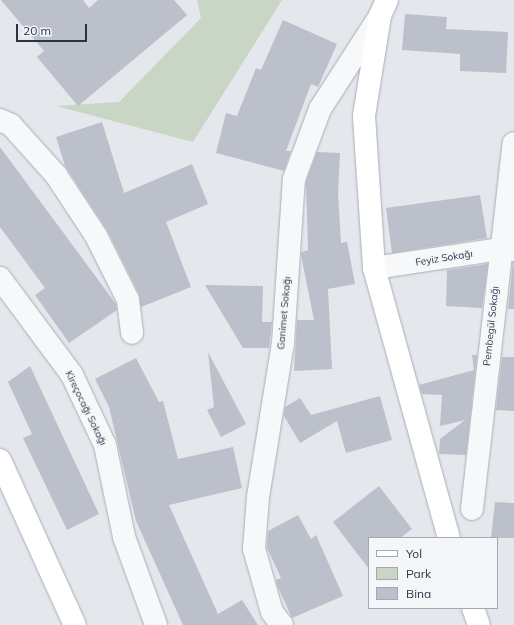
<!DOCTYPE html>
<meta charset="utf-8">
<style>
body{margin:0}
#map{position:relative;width:514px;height:625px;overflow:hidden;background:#e4e7ec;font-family:Mulish,sans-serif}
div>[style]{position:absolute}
.green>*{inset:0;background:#c9d6c5}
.building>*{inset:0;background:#bbc0ca}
.roads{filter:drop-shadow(0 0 1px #a9aeb7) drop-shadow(0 0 1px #a9aeb7)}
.street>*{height:22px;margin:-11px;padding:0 11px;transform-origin:11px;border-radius:11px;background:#f7f8fa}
.secondary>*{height:22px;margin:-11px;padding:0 11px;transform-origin:11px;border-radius:11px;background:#fff}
span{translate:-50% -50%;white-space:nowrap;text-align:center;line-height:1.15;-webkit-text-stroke:3px #f4f6f9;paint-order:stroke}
.street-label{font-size:10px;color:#2b3445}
.legend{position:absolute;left:368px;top:537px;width:130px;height:72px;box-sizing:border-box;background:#f4f6f9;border:1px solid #a4a8b1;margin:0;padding:5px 7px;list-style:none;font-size:12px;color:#2b3445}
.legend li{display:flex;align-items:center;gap:8px;height:20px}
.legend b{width:20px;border:1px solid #a4a8b1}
.scale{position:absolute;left:16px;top:24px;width:71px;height:18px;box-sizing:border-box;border:2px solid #2b3445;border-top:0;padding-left:5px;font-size:12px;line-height:14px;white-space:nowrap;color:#2b3445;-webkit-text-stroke:3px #f4f6f9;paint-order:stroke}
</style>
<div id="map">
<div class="green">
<i style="clip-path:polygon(197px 0,282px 0,193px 142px,56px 106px,119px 102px,201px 18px)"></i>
</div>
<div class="building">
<i style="clip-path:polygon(1px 0,83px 0,89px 8px,98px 0,174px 0,187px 15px,78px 106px,37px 57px,44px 51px)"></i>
<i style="clip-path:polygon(405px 14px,447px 17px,446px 29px,508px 32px,506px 73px,460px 71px,460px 54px,402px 50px)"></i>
<i style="clip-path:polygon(283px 20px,337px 44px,318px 87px,311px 84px,286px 151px,291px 151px,284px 171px,216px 153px,226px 113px,237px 116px,256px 68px,261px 70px)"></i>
<i style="clip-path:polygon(102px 122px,124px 193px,192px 164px,208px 204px,166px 222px,191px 287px,141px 307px,139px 294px,107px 230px,65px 166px,56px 137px)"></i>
<i style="clip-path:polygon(0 147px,116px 304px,117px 310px,69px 343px,35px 295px,45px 288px,0 227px)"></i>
<i style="clip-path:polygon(317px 152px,340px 153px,338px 193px,341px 243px,347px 242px,355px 284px,328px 289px,332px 369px,294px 371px,297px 320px,314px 320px,301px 255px,302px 252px,308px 250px,306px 182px)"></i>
<i style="clip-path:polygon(480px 195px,487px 238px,392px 253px,386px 208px)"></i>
<i style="clip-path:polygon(514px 262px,514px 309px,508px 309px,513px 262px)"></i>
<i style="clip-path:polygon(488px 264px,482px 308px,446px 306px,447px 270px)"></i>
<i style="clip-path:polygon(205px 285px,263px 286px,262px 322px,272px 322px,269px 348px,243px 348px)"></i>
<i style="clip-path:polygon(208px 352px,246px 424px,221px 437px,207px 410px,214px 407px)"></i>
<i style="clip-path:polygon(472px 355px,477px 355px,466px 455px,439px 454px,440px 439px,465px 420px,440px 426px,442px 395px,422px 394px,419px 385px,474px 370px)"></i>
<i style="clip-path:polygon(502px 357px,514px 357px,514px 411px,496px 410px)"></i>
<i style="clip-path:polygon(136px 358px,159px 402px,163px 401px,178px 459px,233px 447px,242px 488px,169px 505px,218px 614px,242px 600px,258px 625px,183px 625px,136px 521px,109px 407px,95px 379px)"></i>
<i style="clip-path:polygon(30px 366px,99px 514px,67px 530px,23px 438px,32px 434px,8px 382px)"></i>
<i style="clip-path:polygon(380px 396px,392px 440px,346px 453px,337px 421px,300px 443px,284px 416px,285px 407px,300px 398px,311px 415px)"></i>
<i style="clip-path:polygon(379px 486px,412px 529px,400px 538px,369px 538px,369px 569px,333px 522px)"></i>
<i style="clip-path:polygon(495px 502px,514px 503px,514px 538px,491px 538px)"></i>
<i style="clip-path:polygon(298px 515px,311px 539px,316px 535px,343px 596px,292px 618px,277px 585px,276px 580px,281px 578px,267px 548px,268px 531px)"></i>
</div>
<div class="roads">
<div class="street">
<i style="left:0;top:120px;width:12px;rotate:24deg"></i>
<i style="left:11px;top:125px;width:67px;rotate:48deg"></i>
<i style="left:56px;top:175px;width:73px;rotate:56.7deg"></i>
<i style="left:96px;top:236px;width:72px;rotate:63.4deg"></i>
<i style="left:128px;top:300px;width:33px;rotate:83deg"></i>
<i style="left:374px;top:268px;width:127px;rotate:-8.6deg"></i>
<i style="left:500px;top:249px;width:14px;rotate:4deg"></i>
<i style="left:0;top:278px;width:121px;rotate:53.4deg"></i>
<i style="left:72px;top:375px;width:77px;rotate:64.8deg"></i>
<i style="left:105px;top:445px;width:94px;rotate:78.3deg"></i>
<i style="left:124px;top:537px;width:94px;rotate:70deg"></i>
<i style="left:472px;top:509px;width:368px;rotate:-83.5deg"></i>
<i style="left:282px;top:625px;width:16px;rotate:-128deg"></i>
<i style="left:272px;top:612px;width:66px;rotate:-105.9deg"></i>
<i style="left:254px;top:549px;width:52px;rotate:-85.6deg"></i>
<i style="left:258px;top:497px;width:156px;rotate:-80.8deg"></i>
<i style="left:283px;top:343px;width:164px;rotate:-86.2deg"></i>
<i style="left:294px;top:179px;width:75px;rotate:-69.6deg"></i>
<i style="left:320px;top:109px;width:111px;rotate:-57.2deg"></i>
</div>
<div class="secondary">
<i style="left:387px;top:0;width:17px;rotate:114deg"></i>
<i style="left:380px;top:16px;width:101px;rotate:99.1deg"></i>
<i style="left:364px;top:116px;width:152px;rotate:86.2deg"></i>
<i style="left:374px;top:268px;width:280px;rotate:74.5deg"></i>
<i style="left:0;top:460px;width:181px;rotate:65.6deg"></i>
<i style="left:473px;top:608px;width:18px;rotate:71deg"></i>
</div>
</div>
<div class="street-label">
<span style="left:444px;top:258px;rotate:-9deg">Feyiz Sokağı</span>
<span style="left:284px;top:313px;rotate:-85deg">Ganimet Sokağı</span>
<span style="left:491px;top:326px;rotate:-84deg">Pembegül Sokağı</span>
<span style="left:86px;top:408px;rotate:64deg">Kireçocağı Sokağı</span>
</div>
<ul class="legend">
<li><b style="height:5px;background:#fff"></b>Yol</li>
<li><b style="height:11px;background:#c9d6c5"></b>Park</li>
<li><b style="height:11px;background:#bbc0ca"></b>Bina</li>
</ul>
<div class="scale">20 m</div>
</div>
